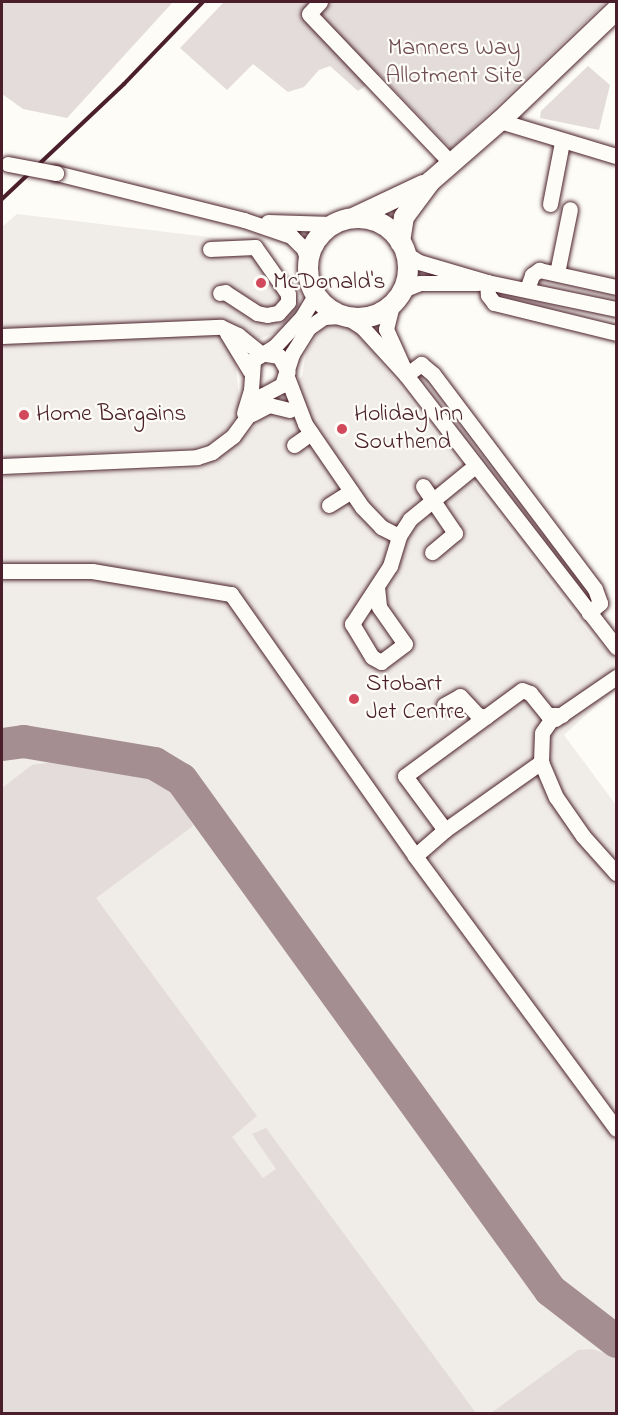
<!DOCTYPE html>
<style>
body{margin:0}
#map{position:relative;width:618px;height:1415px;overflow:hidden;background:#fdfcf7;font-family:"Indie Flower",sans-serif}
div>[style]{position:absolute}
.built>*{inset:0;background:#f0ece8}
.green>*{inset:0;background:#e3dcda}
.taxiway>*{height:33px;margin:-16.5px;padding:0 16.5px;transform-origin:16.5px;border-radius:16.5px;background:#a48e91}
.roads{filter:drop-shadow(0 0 2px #4a1f2b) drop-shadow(0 0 2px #4a1f2b)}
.minor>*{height:15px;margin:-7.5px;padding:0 7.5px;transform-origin:7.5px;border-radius:7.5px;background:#fdfcf7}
.major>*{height:20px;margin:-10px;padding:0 10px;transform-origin:10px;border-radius:10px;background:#fdfcf7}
.major>.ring{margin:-10px;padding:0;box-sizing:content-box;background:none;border:20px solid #fdfcf7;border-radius:50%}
.rail>*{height:4px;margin:-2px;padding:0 2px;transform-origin:2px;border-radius:2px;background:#4a1f2b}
.bridges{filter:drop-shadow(0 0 2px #4a1f2b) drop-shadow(0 0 2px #4a1f2b)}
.minor-bridge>*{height:15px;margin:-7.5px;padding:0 7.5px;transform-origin:7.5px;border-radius:7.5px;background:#fdfcf7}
.dots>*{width:16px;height:16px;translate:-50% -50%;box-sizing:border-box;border:3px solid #fdfcf7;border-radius:50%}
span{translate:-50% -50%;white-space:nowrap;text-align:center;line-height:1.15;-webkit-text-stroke:4.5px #fdfcf7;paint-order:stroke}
.park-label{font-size:24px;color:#704e57}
.poi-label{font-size:24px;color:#4a1f2b}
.left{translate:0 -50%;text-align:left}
.frame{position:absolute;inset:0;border:3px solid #4a1f2b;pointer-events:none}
</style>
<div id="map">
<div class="built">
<i style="clip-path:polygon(17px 214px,259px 243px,301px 306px,283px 330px,261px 338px,235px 360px,240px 407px,231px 425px,216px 440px,196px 447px,2px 458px,2px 227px)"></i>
<i style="clip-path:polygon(336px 322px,355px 331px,373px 352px,592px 637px,616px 657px,616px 688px,564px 735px,616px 805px,616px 1413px,2px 1413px,2px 476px,199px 468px,236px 444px,256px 425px,302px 376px,306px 352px,321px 329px)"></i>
</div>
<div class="green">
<i style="clip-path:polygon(2px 2px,173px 2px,67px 118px,23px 109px,2px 94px)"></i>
<i style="clip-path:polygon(224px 2px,606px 2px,451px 149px,380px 75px,358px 91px,330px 66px,319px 70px,304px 87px,288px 92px,253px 64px,227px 90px,180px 48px)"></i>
<i style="clip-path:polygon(588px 66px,610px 85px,599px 130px,540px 118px,541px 111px)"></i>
<i style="clip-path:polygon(53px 762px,145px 778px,159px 782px,182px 801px,193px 826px,96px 898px,257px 1116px,232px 1137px,263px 1178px,276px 1169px,252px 1134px,266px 1128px,476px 1413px,2px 1413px,2px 788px,32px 765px)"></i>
<i style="clip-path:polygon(592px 1349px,616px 1357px,616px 1413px,491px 1413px,578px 1350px)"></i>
</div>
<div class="taxiway">
<i style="left:2px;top:744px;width:21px;rotate:-8deg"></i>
<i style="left:23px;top:741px;width:133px;rotate:9.5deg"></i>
<i style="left:154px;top:763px;width:31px;rotate:31deg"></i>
<i style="left:181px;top:779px;width:630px;rotate:54.17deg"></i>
<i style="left:550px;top:1290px;width:83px;rotate:37.7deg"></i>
</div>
<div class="roads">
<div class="minor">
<i style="left:320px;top:2px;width:16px;rotate:133deg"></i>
<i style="left:309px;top:14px;width:206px;rotate:46.4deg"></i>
<i style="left:500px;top:121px;width:121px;rotate:16.8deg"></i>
<i style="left:56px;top:173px;width:194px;rotate:14deg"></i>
<i style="left:244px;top:220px;width:50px;rotate:18.8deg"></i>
<i style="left:291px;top:236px;width:18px;rotate:45deg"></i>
<i style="left:304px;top:249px;width:17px;rotate:73deg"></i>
<i style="left:550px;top:204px;width:63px;rotate:-79deg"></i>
<i style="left:268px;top:222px;width:64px;rotate:1.8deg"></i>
<i style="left:210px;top:249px;width:45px;rotate:-2.5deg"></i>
<i style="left:255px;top:247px;width:57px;rotate:54.9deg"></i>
<i style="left:288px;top:294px;width:8px;rotate:90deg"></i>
<i style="left:288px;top:302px;width:15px;rotate:132deg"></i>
<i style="left:278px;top:313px;width:11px;rotate:170deg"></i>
<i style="left:267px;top:315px;width:10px;rotate:-169deg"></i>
<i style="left:257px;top:313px;width:38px;rotate:-147deg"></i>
<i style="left:225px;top:292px;width:5px;rotate:169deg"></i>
<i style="left:405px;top:253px;width:17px;rotate:33deg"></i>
<i style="left:419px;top:262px;width:71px;rotate:16.4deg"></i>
<i style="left:487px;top:282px;width:132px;rotate:11.8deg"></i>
<i style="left:557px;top:273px;width:65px;rotate:-78.5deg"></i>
<i style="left:487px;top:282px;width:13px;rotate:86deg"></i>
<i style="left:488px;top:295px;width:10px;rotate:53deg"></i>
<i style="left:494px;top:303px;width:126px;rotate:13.8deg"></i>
<i style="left:405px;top:289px;width:16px;rotate:-22deg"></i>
<i style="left:420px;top:283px;width:58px"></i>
<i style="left:527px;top:289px;width:15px;rotate:-70deg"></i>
<i style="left:532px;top:275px;width:9px;rotate:-36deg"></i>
<i style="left:539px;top:270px;width:79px;rotate:12.4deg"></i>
<i style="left:392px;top:305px;width:25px;rotate:104deg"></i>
<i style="left:386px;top:329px;width:44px;rotate:65.8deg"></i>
<i style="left:348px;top:318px;width:17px;rotate:33deg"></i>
<i style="left:362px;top:327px;width:65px;rotate:47.5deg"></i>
<i style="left:406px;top:375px;width:344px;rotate:52.3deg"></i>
<i style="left:227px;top:333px;width:44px;rotate:58.8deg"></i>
<i style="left:2px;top:336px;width:219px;rotate:-2.4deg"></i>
<i style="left:221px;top:327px;width:19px;rotate:25deg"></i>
<i style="left:238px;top:335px;width:28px;rotate:39deg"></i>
<i style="left:260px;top:353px;width:19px;rotate:9deg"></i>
<i style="left:279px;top:356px;width:18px;rotate:61deg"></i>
<i style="left:406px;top:375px;width:19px;rotate:-36deg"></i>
<i style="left:421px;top:364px;width:16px;rotate:40deg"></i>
<i style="left:433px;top:374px;width:269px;rotate:53deg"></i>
<i style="left:595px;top:589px;width:15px;rotate:70deg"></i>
<i style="left:600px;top:603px;width:15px;rotate:138deg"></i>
<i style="left:287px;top:377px;width:50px;rotate:69deg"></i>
<i style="left:305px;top:424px;width:101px;rotate:55.5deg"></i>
<i style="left:362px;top:507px;width:28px;rotate:46deg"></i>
<i style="left:381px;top:527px;width:20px;rotate:27deg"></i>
<i style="left:244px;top:413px;width:24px;rotate:-73deg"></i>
<i style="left:251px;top:390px;width:30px;rotate:-86deg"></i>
<i style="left:253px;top:360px;width:26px;rotate:-32deg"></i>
<i style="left:275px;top:346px;width:40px;rotate:-47deg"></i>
<i style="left:302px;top:317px;width:23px;rotate:-59deg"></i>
<i style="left:314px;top:297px;width:9px;rotate:-96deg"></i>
<i style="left:252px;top:414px;width:19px;rotate:-28deg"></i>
<i style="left:269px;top:405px;width:21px;rotate:14deg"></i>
<i style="left:294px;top:445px;width:21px;rotate:-35deg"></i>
<i style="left:2px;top:466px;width:195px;rotate:-2.6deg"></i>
<i style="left:197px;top:457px;width:16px;rotate:-18deg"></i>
<i style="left:212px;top:452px;width:26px;rotate:-37deg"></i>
<i style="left:233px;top:436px;width:51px;rotate:-53.8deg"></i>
<i style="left:263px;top:395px;width:21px;rotate:-28deg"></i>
<i style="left:282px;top:385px;width:33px;rotate:-72deg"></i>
<i style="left:292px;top:354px;width:31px;rotate:-58deg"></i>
<i style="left:308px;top:328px;width:19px;rotate:-35deg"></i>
<i style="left:324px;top:317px;width:17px;rotate:-3deg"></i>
<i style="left:423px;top:486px;width:57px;rotate:55.8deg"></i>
<i style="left:455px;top:533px;width:30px;rotate:140deg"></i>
<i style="left:329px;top:505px;width:26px;rotate:-32deg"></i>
<i style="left:2px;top:571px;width:90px"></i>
<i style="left:92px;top:571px;width:141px;rotate:9.4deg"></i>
<i style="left:231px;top:594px;width:320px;rotate:54.9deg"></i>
<i style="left:415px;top:856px;width:339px;rotate:53.6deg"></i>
<i style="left:377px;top:587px;width:20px;rotate:84deg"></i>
<i style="left:379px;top:607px;width:45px;rotate:54.9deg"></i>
<i style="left:405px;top:644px;width:30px;rotate:143deg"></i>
<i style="left:381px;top:662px;width:10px;rotate:-151deg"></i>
<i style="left:372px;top:657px;width:39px;rotate:-121deg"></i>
<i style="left:352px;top:624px;width:69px;rotate:-56.8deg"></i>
<i style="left:390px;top:566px;width:31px;rotate:-73deg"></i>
<i style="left:399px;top:536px;width:20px;rotate:-57deg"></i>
<i style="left:410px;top:519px;width:84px;rotate:-39.2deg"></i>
<i style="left:444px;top:705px;width:18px;rotate:-29deg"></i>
<i style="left:460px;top:696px;width:26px;rotate:47deg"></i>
<i style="left:478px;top:715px;width:8px;rotate:14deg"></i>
<i style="left:553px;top:717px;width:19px;rotate:125deg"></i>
<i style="left:542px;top:733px;width:29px;rotate:92deg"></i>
<i style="left:541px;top:762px;width:38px;rotate:67deg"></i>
<i style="left:556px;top:797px;width:47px;rotate:55.3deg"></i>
<i style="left:583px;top:836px;width:50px;rotate:48.3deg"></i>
<i style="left:555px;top:719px;width:74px;rotate:-34.5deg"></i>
<i style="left:445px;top:830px;width:67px;rotate:-126.5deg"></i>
<i style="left:405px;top:776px;width:145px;rotate:-36.3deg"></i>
<i style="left:522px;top:690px;width:9px;rotate:21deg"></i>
<i style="left:530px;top:693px;width:28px;rotate:51deg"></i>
<i style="left:548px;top:715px;width:14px"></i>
<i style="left:415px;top:856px;width:40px;rotate:-41deg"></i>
<i style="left:445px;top:830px;width:118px;rotate:-35.3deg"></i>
</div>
<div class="major">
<i style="left:355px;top:217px;width:75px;rotate:-25.2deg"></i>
<i class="ring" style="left:308px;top:218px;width:80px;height:80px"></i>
<i style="left:400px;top:242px;width:25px;rotate:-81deg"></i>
<i style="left:404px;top:217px;width:44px;rotate:-53.4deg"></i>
<i style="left:430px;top:182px;width:93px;rotate:-41.1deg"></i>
<i style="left:500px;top:121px;width:161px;rotate:-43.7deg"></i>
</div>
</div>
<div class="rail">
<i style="left:2px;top:199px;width:168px;rotate:-43.3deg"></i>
<i style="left:124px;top:84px;width:114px;rotate:-46.1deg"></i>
</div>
<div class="bridges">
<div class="minor-bridge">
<i style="left:8px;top:164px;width:49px;rotate:10.6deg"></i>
</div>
</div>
<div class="dots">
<i style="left:261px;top:283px;background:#d1495b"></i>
<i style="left:24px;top:415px;background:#d1495b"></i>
<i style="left:342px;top:429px;background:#d1495b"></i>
<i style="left:354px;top:699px;background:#d1495b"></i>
</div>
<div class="park-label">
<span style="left:454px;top:63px">Manners Way<br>Allotment Site</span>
</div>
<div class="poi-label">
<span class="left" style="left:273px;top:283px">McDonald's</span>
<span class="left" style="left:36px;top:415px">Home Bargains</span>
<span class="left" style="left:354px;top:429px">Holiday Inn<br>Southend</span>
<span class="left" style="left:366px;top:699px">Stobart<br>Jet Centre</span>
</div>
<div class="frame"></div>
</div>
